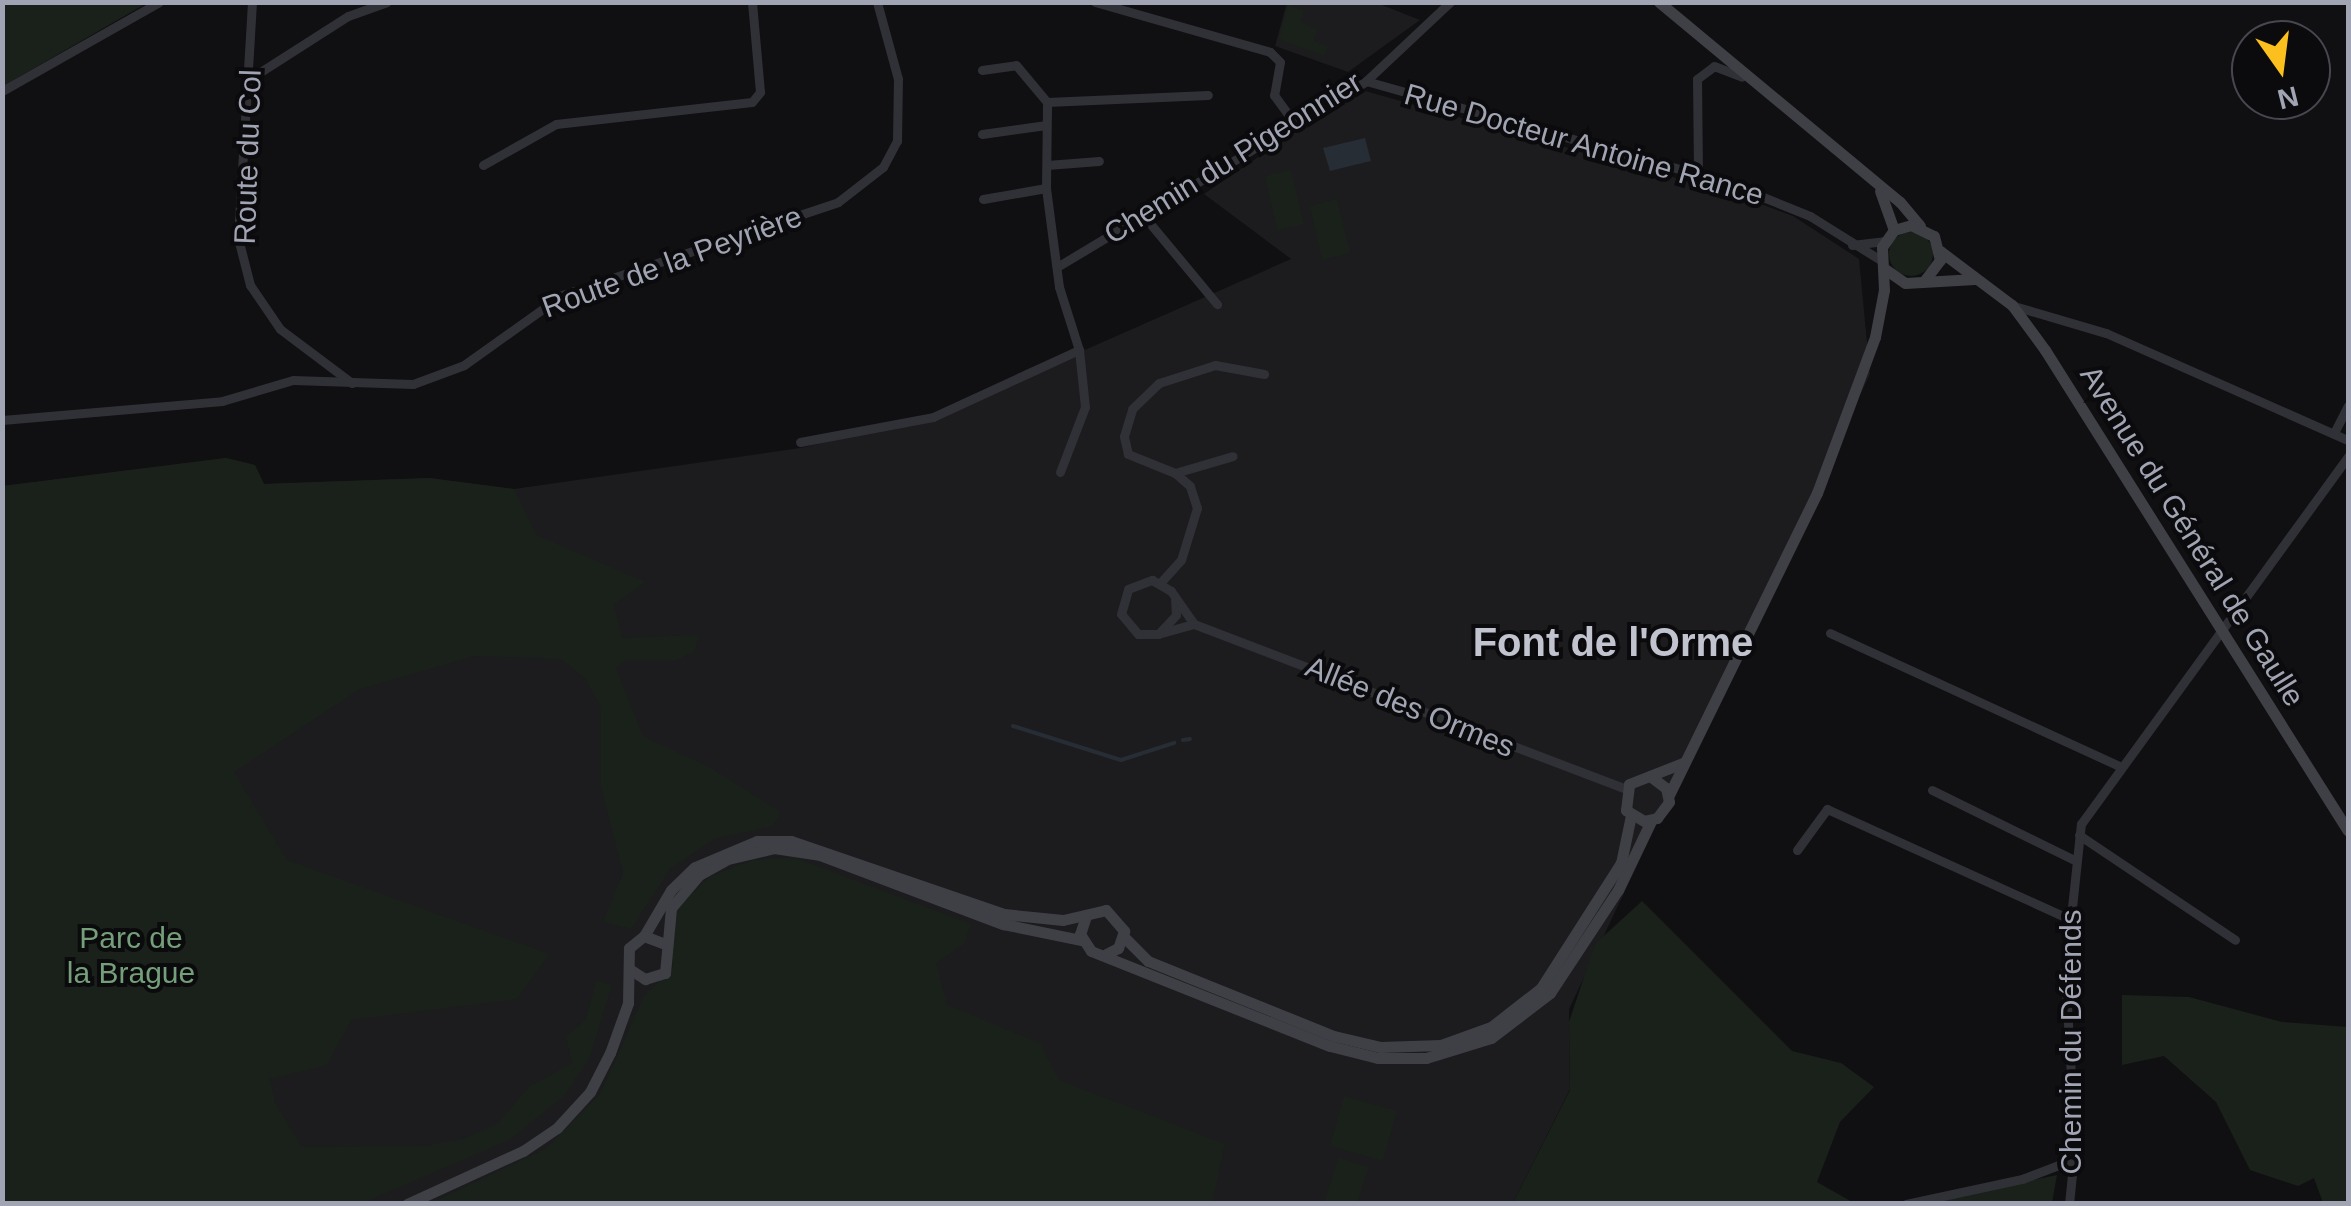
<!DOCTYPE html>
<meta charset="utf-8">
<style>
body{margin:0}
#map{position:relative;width:2351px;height:1206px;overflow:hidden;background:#100f11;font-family:Arial,sans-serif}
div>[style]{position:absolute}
.built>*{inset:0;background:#1c1b1e}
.green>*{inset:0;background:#1a211b}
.round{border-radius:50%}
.water>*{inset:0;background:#262d35}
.stream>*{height:4px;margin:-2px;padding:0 2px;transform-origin:2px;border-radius:2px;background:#262d35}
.street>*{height:9px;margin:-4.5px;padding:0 4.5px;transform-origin:4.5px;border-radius:4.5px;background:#303136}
.secondary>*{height:11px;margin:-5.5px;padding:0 5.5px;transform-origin:5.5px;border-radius:5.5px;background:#3e4046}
span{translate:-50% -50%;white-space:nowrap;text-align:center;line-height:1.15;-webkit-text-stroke:8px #0b0a0c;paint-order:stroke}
.street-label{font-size:30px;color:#a0a4b3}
.park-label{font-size:30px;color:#759f7b}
.district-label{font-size:40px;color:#c1c3cf;font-weight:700}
.frame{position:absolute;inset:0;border:5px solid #a0a4b3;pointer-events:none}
.north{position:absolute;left:2231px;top:20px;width:100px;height:100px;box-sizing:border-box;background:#0b0a0c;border:2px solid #47484f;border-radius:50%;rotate:166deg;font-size:28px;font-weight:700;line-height:40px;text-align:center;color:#a0a4b3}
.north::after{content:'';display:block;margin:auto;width:35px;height:45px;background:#fbc01e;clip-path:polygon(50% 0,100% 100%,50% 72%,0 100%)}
</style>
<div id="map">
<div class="built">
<i style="clip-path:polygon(1287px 3px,1377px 3px,1420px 20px,1348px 72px,1275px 46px)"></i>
<i style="clip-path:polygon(1358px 89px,1737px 195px,1793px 216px,1859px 259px,1870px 374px,1569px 1009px,1570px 1089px,1513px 1203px,3px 1203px,2px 486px,226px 458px,255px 465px,264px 484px,429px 478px,514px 489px,800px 448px,933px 417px,1291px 259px,1204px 194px)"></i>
</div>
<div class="green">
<i style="clip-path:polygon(3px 3px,147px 3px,3px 86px)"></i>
<i style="clip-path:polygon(1288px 5px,1304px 11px,1301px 22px,1318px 30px,1314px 41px,1328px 47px,1324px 56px,1279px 39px)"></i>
<i style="clip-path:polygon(1291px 170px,1304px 224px,1277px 230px,1265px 176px)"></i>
<i style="clip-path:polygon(1337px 199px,1350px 253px,1322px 260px,1310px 206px)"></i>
<i class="round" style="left:1889px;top:232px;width:44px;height:44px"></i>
<i style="clip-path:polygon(226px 458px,255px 465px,264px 484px,429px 478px,514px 489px,536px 535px,646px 582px,614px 604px,622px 638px,699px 635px,695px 651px,676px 660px,627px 660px,616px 668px,643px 736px,709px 767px,781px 812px,773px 826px,714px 839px,670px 869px,631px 929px,603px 922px,623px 873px,601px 786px,601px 707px,585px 678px,561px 659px,474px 656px,360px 689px,234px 772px,287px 860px,549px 954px,517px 999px,351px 1020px,327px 1065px,270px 1079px,275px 1103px,302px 1147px,425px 1146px,466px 1138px,498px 1123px,530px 1086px,572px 1063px,566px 1037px,586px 1019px,596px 980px,612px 985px,589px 1059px,563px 1097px,509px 1140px,363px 1203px,3px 1203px,3px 486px)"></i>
<i style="clip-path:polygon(793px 857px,971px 924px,964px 944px,936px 963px,947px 1005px,1040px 1043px,1059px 1080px,1225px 1144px,1212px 1203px,429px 1204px,545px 1149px,600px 1094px,644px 996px,673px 968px,669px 924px,680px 904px,711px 876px,753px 860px)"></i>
<i style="clip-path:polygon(1642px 901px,1792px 1051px,1841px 1063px,1874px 1087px,1840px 1122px,1817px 1182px,1854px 1203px,1513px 1203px,1570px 1090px,1569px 1022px,1595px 944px)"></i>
<i style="clip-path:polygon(2122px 995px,2189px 997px,2282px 1022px,2348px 1027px,2348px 1203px,2323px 1203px,2314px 1178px,2298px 1186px,2250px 1170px,2216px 1102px,2164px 1056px,2122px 1065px)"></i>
<i style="clip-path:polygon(1344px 1096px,1397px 1111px,1383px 1161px,1330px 1146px)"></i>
<i style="clip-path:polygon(1338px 1158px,1369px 1167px,1357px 1203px,1324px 1203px)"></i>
<i style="clip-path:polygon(2057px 1175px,2052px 1203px,1922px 1204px,1986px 1190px)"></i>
</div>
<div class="water">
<i style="clip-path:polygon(1365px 138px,1371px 161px,1330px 171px,1323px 148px)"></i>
</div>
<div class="stream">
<i style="left:1013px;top:726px;width:113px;rotate:17.5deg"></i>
<i style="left:1121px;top:760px;width:56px;rotate:-17.8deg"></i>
<i style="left:1183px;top:740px;width:7px;rotate:-8deg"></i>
</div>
<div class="street">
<i style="left:252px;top:2px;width:236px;rotate:93.4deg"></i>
<i style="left:238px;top:238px;width:49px;rotate:75.7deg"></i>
<i style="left:250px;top:285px;width:53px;rotate:55.7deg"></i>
<i style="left:280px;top:329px;width:90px;rotate:36.9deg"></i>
<i style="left:1095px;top:2px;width:182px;rotate:15.9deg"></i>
<i style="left:1270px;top:52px;width:14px;rotate:45deg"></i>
<i style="left:1280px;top:62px;width:34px;rotate:100deg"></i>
<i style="left:1274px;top:95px;width:37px;rotate:54deg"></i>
<i style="left:982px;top:70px;width:34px;rotate:-8deg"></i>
<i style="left:1016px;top:65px;width:48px;rotate:50deg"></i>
<i style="left:251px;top:78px;width:115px;rotate:-32.6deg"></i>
<i style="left:348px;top:16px;width:41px;rotate:-19.7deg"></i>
<i style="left:1366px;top:81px;width:374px;rotate:15.7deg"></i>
<i style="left:1726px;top:182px;width:91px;rotate:22deg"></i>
<i style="left:1810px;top:216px;width:85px;rotate:32deg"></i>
<i style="left:2px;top:91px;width:180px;rotate:-29.5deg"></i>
<i style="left:982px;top:134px;width:65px;rotate:-8deg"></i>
<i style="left:483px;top:165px;width:84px;rotate:-29.3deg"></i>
<i style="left:556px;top:124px;width:197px;rotate:-6.4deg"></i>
<i style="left:752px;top:102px;width:13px;rotate:-51deg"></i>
<i style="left:760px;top:92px;width:90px;rotate:-95.1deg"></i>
<i style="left:1047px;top:165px;width:52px;rotate:-4.4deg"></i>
<i style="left:1698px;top:173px;width:94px;rotate:-90.6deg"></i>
<i style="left:1697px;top:79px;width:21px;rotate:-37deg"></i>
<i style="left:1714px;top:66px;width:30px;rotate:21deg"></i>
<i style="left:983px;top:199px;width:64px;rotate:-9.9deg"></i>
<i style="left:1143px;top:215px;width:116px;rotate:50.3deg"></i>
<i style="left:1852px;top:245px;width:32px;rotate:-7deg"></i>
<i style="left:1057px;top:267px;width:361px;rotate:-31deg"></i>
<i style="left:1366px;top:81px;width:115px;rotate:-43.2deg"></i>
<i style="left:2014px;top:306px;width:96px;rotate:16.4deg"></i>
<i style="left:2106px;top:333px;width:265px;rotate:23.9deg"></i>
<i style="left:2px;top:420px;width:221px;rotate:-4.9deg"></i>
<i style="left:222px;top:401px;width:74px;rotate:-16.5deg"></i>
<i style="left:293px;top:380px;width:120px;rotate:1.9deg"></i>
<i style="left:413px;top:384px;width:54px;rotate:-20.4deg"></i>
<i style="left:464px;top:365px;width:120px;rotate:-35.5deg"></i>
<i style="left:562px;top:295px;width:291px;rotate:-18.6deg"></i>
<i style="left:838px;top:202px;width:57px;rotate:-37.9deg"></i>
<i style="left:883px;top:167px;width:30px;rotate:-62deg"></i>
<i style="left:897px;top:141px;width:62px;rotate:-89.1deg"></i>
<i style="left:898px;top:79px;width:80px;rotate:-105.3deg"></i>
<i style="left:2335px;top:431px;width:28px;rotate:-63deg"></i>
<i style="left:800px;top:442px;width:135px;rotate:-10.6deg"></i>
<i style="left:933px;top:417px;width:161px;rotate:-24.7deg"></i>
<i style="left:1079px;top:350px;width:66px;rotate:-107.6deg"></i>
<i style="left:1059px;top:287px;width:100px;rotate:-97.5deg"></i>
<i style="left:1046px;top:188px;width:86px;rotate:-89.3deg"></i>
<i style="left:1047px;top:102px;width:161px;rotate:-2.5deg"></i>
<i style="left:1060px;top:472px;width:70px;rotate:-69deg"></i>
<i style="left:1085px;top:407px;width:57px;rotate:-96deg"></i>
<i style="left:1175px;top:473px;width:60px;rotate:-16.3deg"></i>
<i style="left:1161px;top:582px;width:30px;rotate:-48deg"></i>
<i style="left:1181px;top:560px;width:54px;rotate:-72.9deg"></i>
<i style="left:1197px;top:508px;width:23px;rotate:-108deg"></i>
<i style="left:1190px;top:486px;width:20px;rotate:-139deg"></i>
<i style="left:1175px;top:473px;width:51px;rotate:-158deg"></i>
<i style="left:1128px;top:454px;width:18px;rotate:-103deg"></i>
<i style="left:1124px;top:436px;width:28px;rotate:-73deg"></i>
<i style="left:1132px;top:409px;width:37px;rotate:-44deg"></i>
<i style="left:1159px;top:383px;width:59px;rotate:-17.8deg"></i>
<i style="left:1215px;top:365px;width:50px;rotate:10.4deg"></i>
<i style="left:1175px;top:597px;width:18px;rotate:87deg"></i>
<i style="left:1176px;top:615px;width:26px;rotate:133deg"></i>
<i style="left:1158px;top:634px;width:20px;rotate:180deg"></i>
<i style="left:1138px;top:634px;width:26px;rotate:-130deg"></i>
<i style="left:1121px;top:614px;width:26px;rotate:-74deg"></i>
<i style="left:1128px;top:589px;width:26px;rotate:-21deg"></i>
<i style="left:1152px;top:580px;width:22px;rotate:30deg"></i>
<i style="left:1171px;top:591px;width:40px;rotate:55.1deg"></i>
<i style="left:1830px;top:633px;width:318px;rotate:24.7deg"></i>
<i style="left:1158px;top:634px;width:37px;rotate:-16deg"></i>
<i style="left:1194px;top:624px;width:462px;rotate:20.9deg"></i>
<i style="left:1932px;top:790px;width:158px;rotate:26.2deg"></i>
<i style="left:2079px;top:835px;width:188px;rotate:33.9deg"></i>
<i style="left:1797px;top:850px;width:51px;rotate:-53.8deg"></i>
<i style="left:1827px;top:809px;width:266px;rotate:24.4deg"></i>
<i style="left:1906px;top:1204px;width:119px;rotate:-12.2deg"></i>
<i style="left:2022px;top:1179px;width:56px;rotate:-21deg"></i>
<i style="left:2069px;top:1204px;width:59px;rotate:-84.2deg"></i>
<i style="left:2075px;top:1145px;width:172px;rotate:-93.3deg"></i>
<i style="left:2065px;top:973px;width:150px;rotate:-83.9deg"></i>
<i style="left:2081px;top:824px;width:455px;rotate:-54deg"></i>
</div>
<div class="secondary">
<i style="left:1659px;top:2px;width:313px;rotate:39.7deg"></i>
<i style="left:1900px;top:202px;width:31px;rotate:50deg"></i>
<i style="left:1880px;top:191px;width:41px;rotate:70.3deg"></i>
<i style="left:1940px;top:251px;width:90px;rotate:36.9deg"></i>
<i style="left:2012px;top:305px;width:56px;rotate:53.7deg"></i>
<i style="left:2045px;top:350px;width:568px;rotate:57.79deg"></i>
<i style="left:1885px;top:269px;width:24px;rotate:35deg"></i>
<i style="left:1905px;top:283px;width:70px;rotate:-3.3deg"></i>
<i style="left:1650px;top:776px;width:20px;rotate:37deg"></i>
<i style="left:1666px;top:788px;width:14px;rotate:78deg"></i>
<i style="left:1669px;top:802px;width:20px;rotate:127deg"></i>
<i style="left:1657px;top:818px;width:13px;rotate:167deg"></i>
<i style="left:1644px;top:821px;width:21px;rotate:-149deg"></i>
<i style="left:1626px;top:810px;width:26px;rotate:-83deg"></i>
<i style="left:1629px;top:784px;width:58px;rotate:-21.3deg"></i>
<i style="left:1669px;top:795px;width:336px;rotate:-63.9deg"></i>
<i style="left:1817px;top:493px;width:166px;rotate:-69.6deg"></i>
<i style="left:1875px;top:337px;width:48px;rotate:-79.2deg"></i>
<i style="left:1884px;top:290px;width:43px;rotate:-92.7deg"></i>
<i style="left:1882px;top:247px;width:21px;rotate:-55deg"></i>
<i style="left:1894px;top:230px;width:18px;rotate:-16deg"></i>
<i style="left:1911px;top:225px;width:25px;rotate:26deg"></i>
<i style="left:1934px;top:236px;width:25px;rotate:76deg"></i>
<i style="left:1940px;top:260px;width:25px;rotate:127deg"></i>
<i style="left:1086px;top:916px;width:19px;rotate:108deg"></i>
<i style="left:1080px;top:934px;width:20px;rotate:57deg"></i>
<i style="left:1091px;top:951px;width:257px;rotate:21.7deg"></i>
<i style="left:1330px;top:1046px;width:49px;rotate:14deg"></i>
<i style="left:1378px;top:1058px;width:48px"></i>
<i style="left:1426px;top:1058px;width:68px;rotate:-17.1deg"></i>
<i style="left:1491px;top:1038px;width:74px;rotate:-37.3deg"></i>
<i style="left:1550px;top:993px;width:123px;rotate:-56.6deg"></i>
<i style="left:1618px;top:890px;width:76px;rotate:-64.4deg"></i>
<i style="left:644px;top:936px;width:53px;rotate:-59.6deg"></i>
<i style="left:671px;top:890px;width:33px;rotate:-44deg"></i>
<i style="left:695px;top:867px;width:67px;rotate:-22.8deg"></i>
<i style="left:757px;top:841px;width:34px"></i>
<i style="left:791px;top:841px;width:225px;rotate:18.9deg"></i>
<i style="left:1004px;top:914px;width:59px;rotate:5.8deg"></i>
<i style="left:1063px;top:920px;width:44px;rotate:-13.1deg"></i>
<i style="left:1106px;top:910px;width:28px;rotate:49deg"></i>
<i style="left:1124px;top:931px;width:18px;rotate:109deg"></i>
<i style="left:1118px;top:948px;width:13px;rotate:153deg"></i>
<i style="left:1124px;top:937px;width:34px;rotate:45deg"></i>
<i style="left:1148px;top:961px;width:201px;rotate:22deg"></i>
<i style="left:1334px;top:1036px;width:47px;rotate:13.4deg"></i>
<i style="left:1380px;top:1047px;width:61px;rotate:-1.9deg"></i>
<i style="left:1441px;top:1045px;width:53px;rotate:-19.8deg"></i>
<i style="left:1491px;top:1027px;width:63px;rotate:-38deg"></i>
<i style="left:1541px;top:988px;width:148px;rotate:-57.4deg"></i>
<i style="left:1621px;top:863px;width:49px;rotate:-78.2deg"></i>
<i style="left:631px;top:970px;width:17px;rotate:33deg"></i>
<i style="left:645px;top:979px;width:21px;rotate:-17deg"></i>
<i style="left:665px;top:973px;width:65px;rotate:-84.7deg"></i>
<i style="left:671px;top:908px;width:43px;rotate:-49.7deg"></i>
<i style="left:699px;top:875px;width:33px;rotate:-29deg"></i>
<i style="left:728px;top:859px;width:47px;rotate:-13.4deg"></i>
<i style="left:774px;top:848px;width:47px;rotate:8.7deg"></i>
<i style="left:820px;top:855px;width:196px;rotate:20.7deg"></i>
<i style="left:1003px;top:924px;width:80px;rotate:11.6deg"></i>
<i style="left:407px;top:1204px;width:128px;rotate:-24.6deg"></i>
<i style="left:523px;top:1151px;width:41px;rotate:-34.1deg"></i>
<i style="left:557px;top:1128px;width:49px;rotate:-47.5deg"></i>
<i style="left:590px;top:1092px;width:44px;rotate:-62.9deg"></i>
<i style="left:610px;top:1053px;width:53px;rotate:-70.2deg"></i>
<i style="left:628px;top:1003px;width:55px;rotate:-89deg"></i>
<i style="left:629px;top:948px;width:19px;rotate:-39deg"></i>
<i style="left:644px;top:936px;width:25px;rotate:21deg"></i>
</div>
<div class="street-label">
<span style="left:1584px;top:145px;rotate:16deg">Rue Docteur Antoine Rance</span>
<span style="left:248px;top:157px;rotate:-88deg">Route du Col</span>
<span style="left:1233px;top:158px;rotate:-32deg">Chemin du Pigeonnier</span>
<span style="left:672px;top:262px;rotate:-20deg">Route de la Peyrière</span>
<span style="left:2192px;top:536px;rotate:58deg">Avenue du Général de Gaulle</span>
<span style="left:1410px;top:707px;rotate:22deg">Allée des Ormes</span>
<span style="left:2071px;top:1042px;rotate:-90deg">Chemin du Défends</span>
</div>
<div class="park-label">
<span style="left:131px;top:955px">Parc de<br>la Brague</span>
</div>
<div class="district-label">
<span style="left:1613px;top:642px">Font de l'Orme</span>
</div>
<div class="frame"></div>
<div class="north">N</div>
</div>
